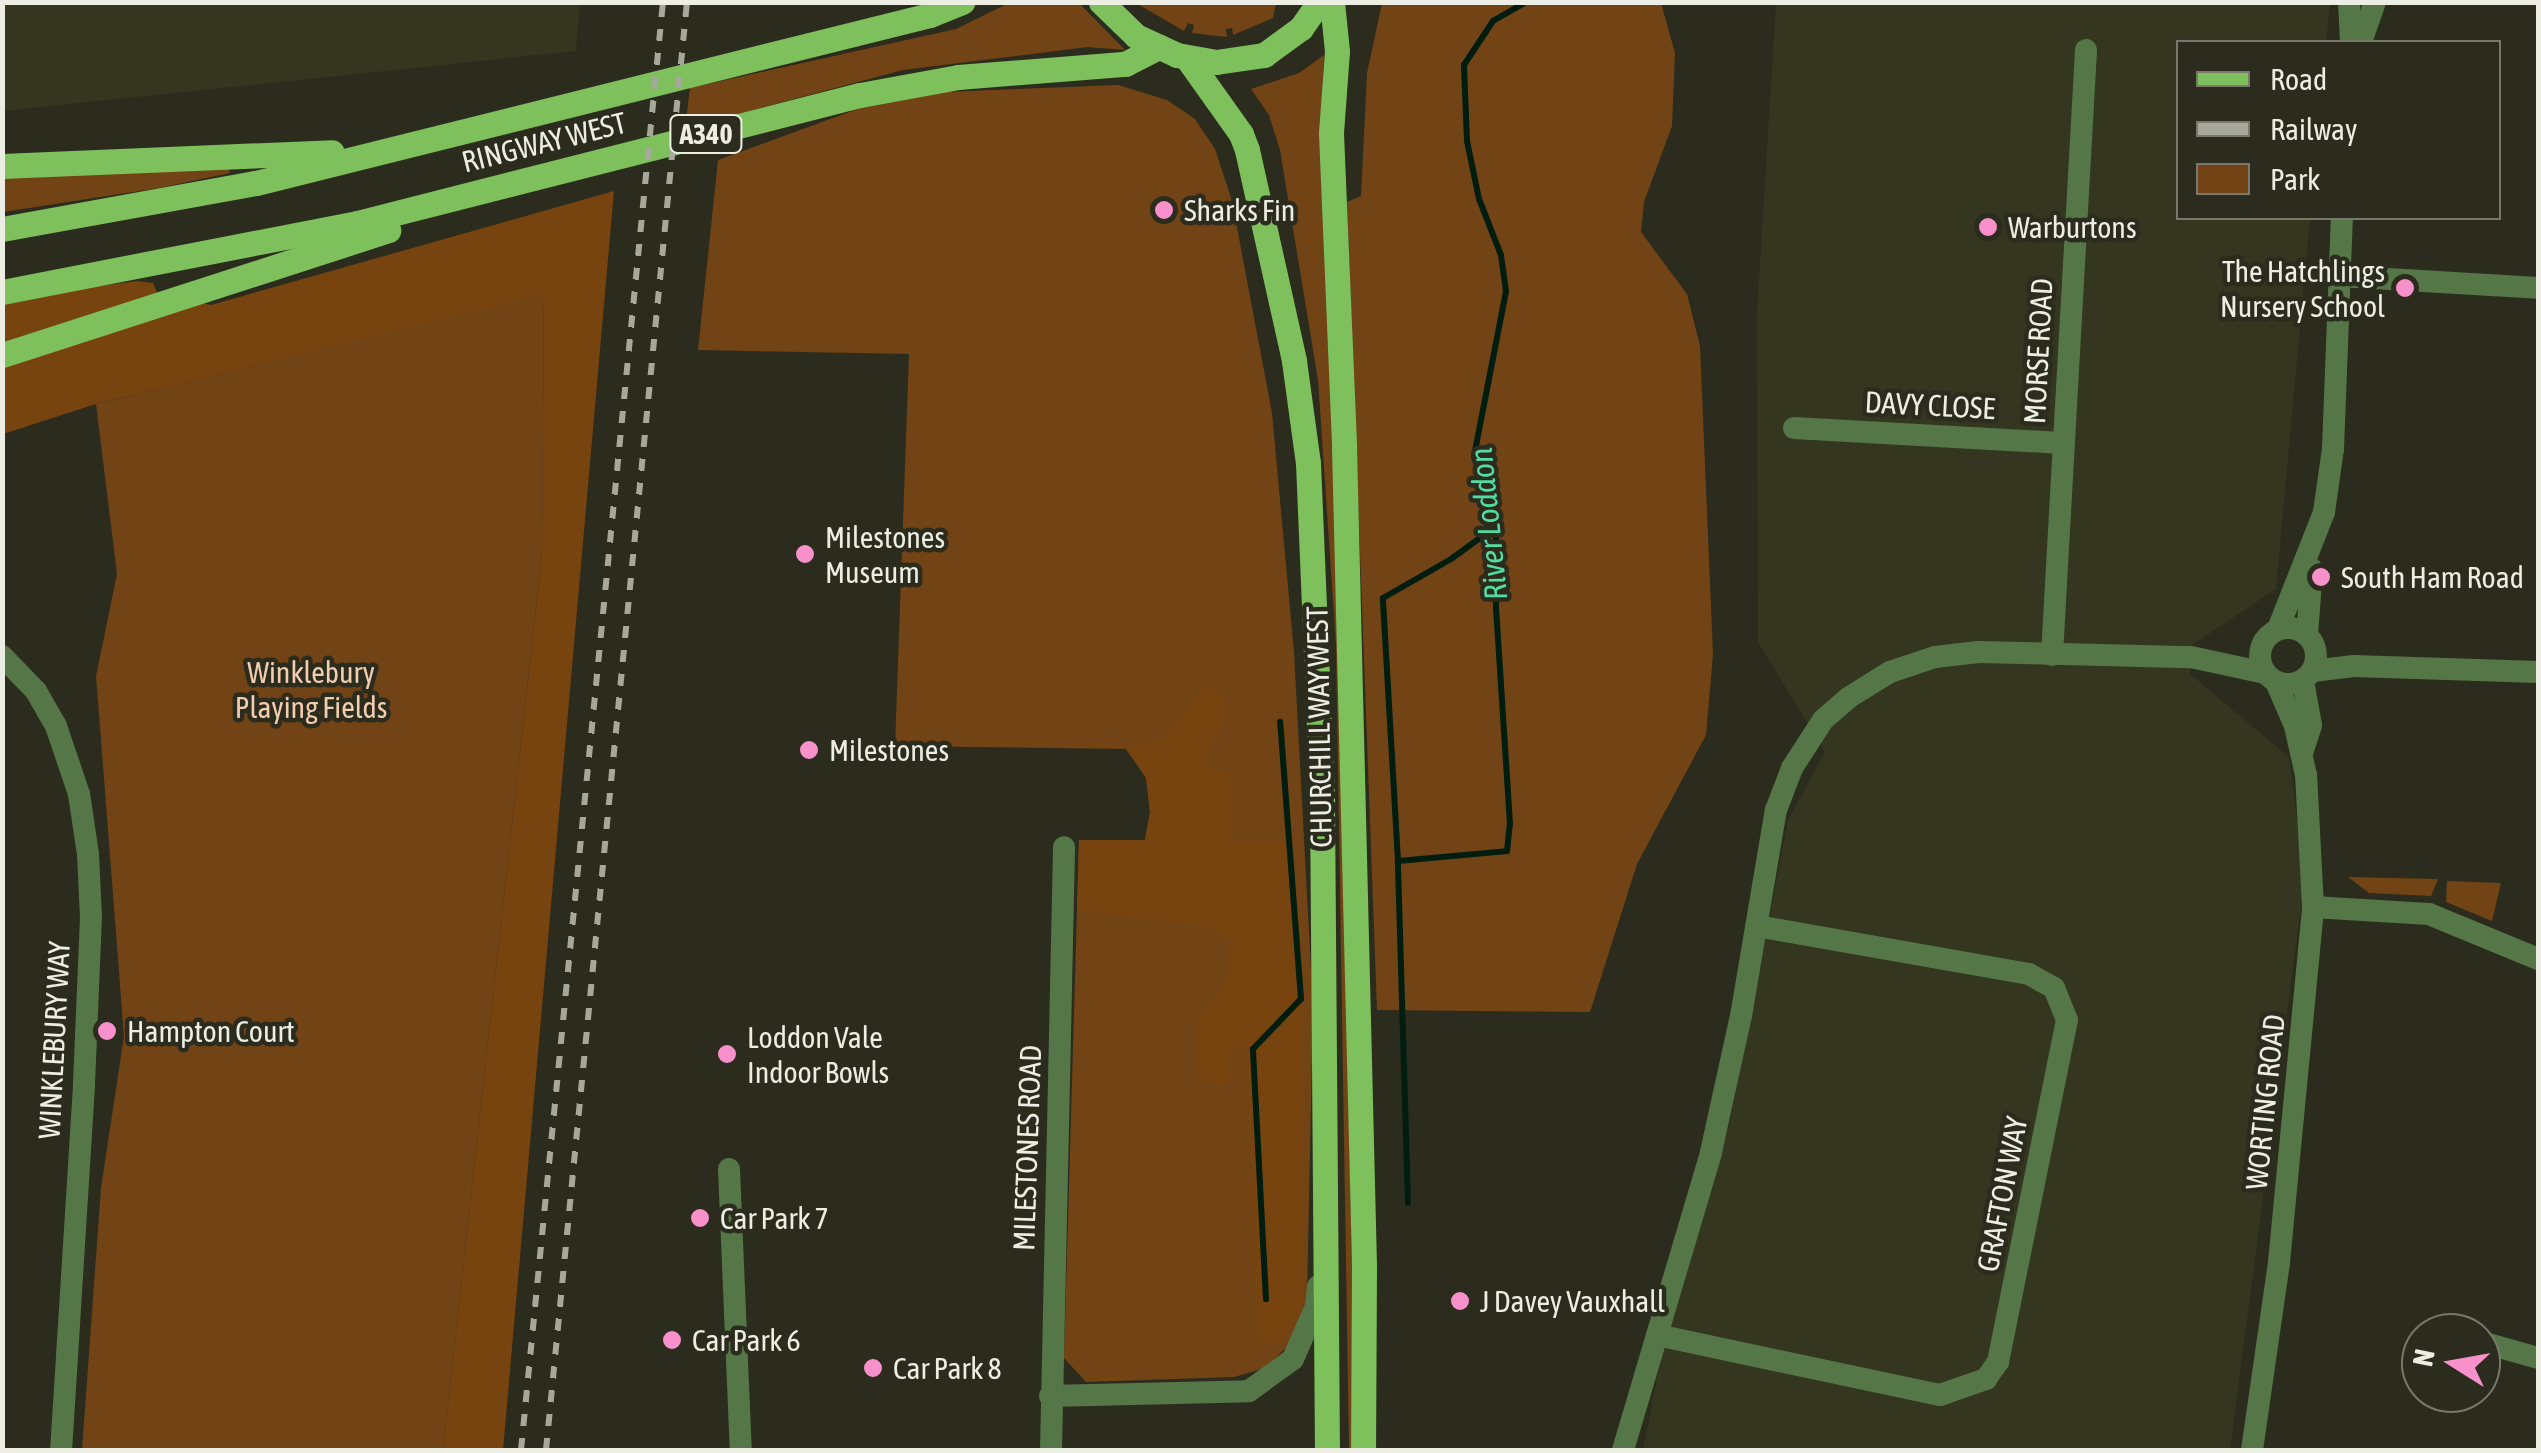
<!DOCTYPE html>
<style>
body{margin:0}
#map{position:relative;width:2541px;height:1453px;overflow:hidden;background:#2b2c1d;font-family:"Asap Condensed",sans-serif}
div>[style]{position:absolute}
.built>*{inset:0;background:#343620}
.green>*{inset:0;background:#724315}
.forest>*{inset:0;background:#77440f}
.stream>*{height:6px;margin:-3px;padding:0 3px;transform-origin:3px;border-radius:3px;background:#001d10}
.minor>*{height:22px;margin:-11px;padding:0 11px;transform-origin:11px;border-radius:11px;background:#557647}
.minor>.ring{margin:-11px;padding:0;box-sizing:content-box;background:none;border:22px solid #557647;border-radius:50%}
.major>*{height:25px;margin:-12.5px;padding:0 12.5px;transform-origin:12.5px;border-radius:12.5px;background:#7dc05c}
.rail>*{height:6px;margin-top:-3px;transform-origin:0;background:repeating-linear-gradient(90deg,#a7a89c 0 12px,transparent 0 24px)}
.dots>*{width:28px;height:28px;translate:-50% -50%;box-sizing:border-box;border:5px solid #2b2c1d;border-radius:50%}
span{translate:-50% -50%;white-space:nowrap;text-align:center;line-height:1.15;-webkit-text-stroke:9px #2b2c1d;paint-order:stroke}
.shield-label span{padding:2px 8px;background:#2b2c1d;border:2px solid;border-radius:8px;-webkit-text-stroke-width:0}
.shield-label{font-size:28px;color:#ecede3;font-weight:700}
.street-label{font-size:30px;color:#ecede3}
.poi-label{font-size:30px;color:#ecede3}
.left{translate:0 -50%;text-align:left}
.right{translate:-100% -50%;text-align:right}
.park-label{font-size:30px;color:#f2cdae}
.water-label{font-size:32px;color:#52dca1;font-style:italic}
.frame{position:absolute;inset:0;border:5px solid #ecede3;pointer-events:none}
.legend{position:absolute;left:2176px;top:40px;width:325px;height:180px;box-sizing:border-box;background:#2b2c1d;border:2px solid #78796c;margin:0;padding:12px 18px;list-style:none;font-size:30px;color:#ecede3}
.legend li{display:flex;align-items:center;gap:20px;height:50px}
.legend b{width:50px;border:2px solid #78796c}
.north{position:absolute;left:2401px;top:1313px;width:100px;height:100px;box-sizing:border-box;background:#2b2c1d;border:2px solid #78796c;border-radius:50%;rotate:281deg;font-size:28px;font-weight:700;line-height:40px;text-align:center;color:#ecede3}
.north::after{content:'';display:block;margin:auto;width:35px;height:45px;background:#f890cc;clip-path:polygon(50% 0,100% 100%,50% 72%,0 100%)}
</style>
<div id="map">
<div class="built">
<i style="clip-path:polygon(2px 3px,3px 2px,580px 3px,576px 51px,3px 111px)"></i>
<i style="clip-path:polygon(1776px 3px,2330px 3px,2326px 42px,2178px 42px,2178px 218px,2310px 218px,2276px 589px,2191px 646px,2190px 674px,2289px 757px,2301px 850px,2302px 899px,2230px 1450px,1643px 1450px,1664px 1342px,1730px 1122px,1788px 820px,1825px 752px,1758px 642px,1757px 313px)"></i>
</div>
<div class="green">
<i style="clip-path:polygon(1134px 2px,1276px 2px,1276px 3px,1273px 18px,1233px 35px,1232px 28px,1226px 29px,1227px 37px,1192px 33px,1194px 25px,1188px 23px,1184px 31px)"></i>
<i style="clip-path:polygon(1009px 3px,1079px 3px,1125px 50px,1088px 47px,903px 70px,685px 128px,690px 88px,956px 29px)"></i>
<i style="clip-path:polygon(1382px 3px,1661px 3px,1675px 53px,1672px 126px,1644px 202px,1641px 232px,1687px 294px,1700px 346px,1713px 654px,1706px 735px,1637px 864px,1590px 1012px,1377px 1010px,1347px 202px,1361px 196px,1367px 73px)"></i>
<i style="clip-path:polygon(1324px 55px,1321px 119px,1331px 300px,1356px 1450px,1349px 1450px,1336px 644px,1318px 380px,1280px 150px,1269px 115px,1251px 89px,1299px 73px)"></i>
<i style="clip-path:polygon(1118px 85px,1167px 100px,1195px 119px,1215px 149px,1232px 201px,1272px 413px,1294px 652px,1313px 1006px,1307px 1299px,1288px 1346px,1265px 1368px,1234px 1377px,1086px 1382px,1064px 1358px,1079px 840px,1145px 840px,1150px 812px,1146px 777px,1126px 749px,895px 746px,909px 354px,698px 350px,718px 160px,874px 103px,920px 93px)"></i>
<i style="clip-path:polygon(228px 167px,230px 173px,159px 188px,3px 212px,2px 175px)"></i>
<i style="clip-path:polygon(544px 294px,542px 554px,443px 1450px,82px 1450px,101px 1188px,124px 1036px,96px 676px,117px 574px,96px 404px)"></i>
<i style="clip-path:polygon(2348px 877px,2438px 879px,2431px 896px,2369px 893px)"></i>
<i style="clip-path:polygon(2447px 881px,2501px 883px,2492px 921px,2446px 902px)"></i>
</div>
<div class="forest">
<i style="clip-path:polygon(614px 191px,503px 1450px,443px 1450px,542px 554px,544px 295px,96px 404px,3px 434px,2px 299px,137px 281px,153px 283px,158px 295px,211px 305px)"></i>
<i style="clip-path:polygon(1207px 685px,1223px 694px,1223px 720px,1204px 765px,1230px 774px,1231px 842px,1289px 841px,1301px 999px,1305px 1301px,1281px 1343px,1257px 1341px,1247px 1049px,1229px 1048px,1230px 1085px,1197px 1083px,1197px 1019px,1217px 996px,1229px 969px,1229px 940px,1212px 928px,1077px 910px,1079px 840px,1145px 840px,1150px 812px,1146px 778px,1126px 749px,1164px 737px)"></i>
</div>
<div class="stream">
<i style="left:1398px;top:861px;width:109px;rotate:-5.2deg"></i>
<i style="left:1507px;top:851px;width:27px;rotate:-84deg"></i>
<i style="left:1510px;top:824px;width:216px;rotate:-93.7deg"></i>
<i style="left:1496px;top:608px;width:82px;rotate:-90deg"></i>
<i style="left:1496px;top:526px;width:73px;rotate:-107.4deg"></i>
<i style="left:1474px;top:456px;width:168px;rotate:-79deg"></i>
<i style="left:1506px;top:291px;width:36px;rotate:-98deg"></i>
<i style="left:1501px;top:255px;width:60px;rotate:-111.4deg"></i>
<i style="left:1479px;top:199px;width:59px;rotate:-101.7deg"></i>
<i style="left:1467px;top:141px;width:76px;rotate:-92.3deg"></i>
<i style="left:1464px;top:65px;width:53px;rotate:-56.6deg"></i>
<i style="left:1493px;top:21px;width:38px;rotate:-30deg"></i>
<i style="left:1408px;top:1203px;width:342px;rotate:-91.7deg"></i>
<i style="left:1398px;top:861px;width:263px;rotate:-93.3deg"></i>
<i style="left:1383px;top:598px;width:78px;rotate:-29.8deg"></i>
<i style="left:1451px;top:559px;width:54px;rotate:-36deg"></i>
<i style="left:1266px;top:1299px;width:250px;rotate:-93deg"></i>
<i style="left:1253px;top:1049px;width:69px;rotate:-46.2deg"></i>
<i style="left:1301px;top:999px;width:278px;rotate:-94.3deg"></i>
</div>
<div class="minor">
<i style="left:2349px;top:2px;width:40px;rotate:87.1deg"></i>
<i style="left:2361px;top:42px;width:42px;rotate:-70.7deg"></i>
<i style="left:2338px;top:276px;width:200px;rotate:3.4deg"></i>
<i style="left:1794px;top:428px;width:269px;rotate:3.2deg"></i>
<i class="ring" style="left:2260px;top:628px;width:34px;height:34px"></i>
<i style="left:2278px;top:629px;width:126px;rotate:-68.5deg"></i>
<i style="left:2324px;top:512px;width:64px;rotate:-81.9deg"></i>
<i style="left:2333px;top:449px;width:231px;rotate:-87.8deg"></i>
<i style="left:2307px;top:635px;width:66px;rotate:-85.7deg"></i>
<i style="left:2052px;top:655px;width:606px;rotate:-86.78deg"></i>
<i style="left:2px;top:656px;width:49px;rotate:45.8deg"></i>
<i style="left:36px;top:691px;width:40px;rotate:60.3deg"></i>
<i style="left:56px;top:726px;width:72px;rotate:71.3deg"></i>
<i style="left:79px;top:794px;width:61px;rotate:81.5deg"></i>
<i style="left:88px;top:854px;width:63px;rotate:87.3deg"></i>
<i style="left:91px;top:917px;width:169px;rotate:92.4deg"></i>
<i style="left:84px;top:1086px;width:365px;rotate:93.6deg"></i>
<i style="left:2313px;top:671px;width:41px;rotate:-7deg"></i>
<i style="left:2354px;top:666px;width:184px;rotate:1.9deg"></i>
<i style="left:2303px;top:750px;width:26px;rotate:-72deg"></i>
<i style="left:2311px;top:725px;width:45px;rotate:-100.3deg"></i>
<i style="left:2313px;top:907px;width:116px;rotate:3.5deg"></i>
<i style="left:2429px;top:914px;width:118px;rotate:22.4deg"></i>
<i style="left:729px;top:1169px;width:281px;rotate:87.6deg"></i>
<i style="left:1657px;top:1335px;width:289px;rotate:12deg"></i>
<i style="left:1940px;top:1395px;width:49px;rotate:-19.2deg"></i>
<i style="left:1986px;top:1379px;width:21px;rotate:-55deg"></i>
<i style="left:1998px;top:1362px;width:349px;rotate:-78.6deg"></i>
<i style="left:2067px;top:1020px;width:35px;rotate:-112deg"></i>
<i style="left:2054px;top:988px;width:29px;rotate:-151deg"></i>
<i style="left:2029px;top:974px;width:277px;rotate:-170deg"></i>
<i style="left:2485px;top:1343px;width:55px;rotate:15.8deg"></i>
<i style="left:1050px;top:1396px;width:199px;rotate:-1.4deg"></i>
<i style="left:1249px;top:1391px;width:54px;rotate:-36deg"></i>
<i style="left:1293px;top:1359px;width:58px;rotate:-66.5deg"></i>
<i style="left:1316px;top:1306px;width:20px;rotate:-84deg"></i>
<i style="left:1051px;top:1450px;width:603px;rotate:-88.76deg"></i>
<i style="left:1623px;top:1450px;width:311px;rotate:-73.5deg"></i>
<i style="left:1711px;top:1152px;width:139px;rotate:-77.6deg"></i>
<i style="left:1741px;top:1016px;width:209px;rotate:-80.4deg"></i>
<i style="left:1776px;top:810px;width:45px;rotate:-69.1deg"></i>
<i style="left:1792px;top:768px;width:57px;rotate:-57.1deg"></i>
<i style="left:1823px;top:720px;width:33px;rotate:-41deg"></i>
<i style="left:1848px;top:698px;width:49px;rotate:-31.8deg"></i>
<i style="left:1890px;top:672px;width:47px;rotate:-18.4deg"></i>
<i style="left:1935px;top:657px;width:44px;rotate:-6.5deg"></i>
<i style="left:1979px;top:652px;width:212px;rotate:1.4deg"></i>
<i style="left:2191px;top:657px;width:76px;rotate:12.2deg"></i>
<i style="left:2252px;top:1450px;width:190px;rotate:-81.8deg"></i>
<i style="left:2279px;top:1262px;width:357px;rotate:-84.5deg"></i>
<i style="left:2313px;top:907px;width:132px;rotate:-93deg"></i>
<i style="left:2306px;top:775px;width:50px;rotate:-102.7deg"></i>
<i style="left:2295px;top:726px;width:48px;rotate:-113.4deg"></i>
</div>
<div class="major">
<i style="left:1101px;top:2px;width:49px;rotate:44.2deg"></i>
<i style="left:1136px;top:36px;width:45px;rotate:24.9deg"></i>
<i style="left:1177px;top:55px;width:40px;rotate:10deg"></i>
<i style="left:1216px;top:62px;width:49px;rotate:-8.3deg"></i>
<i style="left:1264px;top:55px;width:46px;rotate:-36.1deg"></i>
<i style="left:1301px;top:28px;width:32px;rotate:-55deg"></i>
<i style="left:1332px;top:2px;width:49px;rotate:84.2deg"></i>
<i style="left:1337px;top:51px;width:82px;rotate:94.2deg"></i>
<i style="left:1331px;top:133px;width:314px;rotate:87.6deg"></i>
<i style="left:1344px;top:447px;width:821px;rotate:88.6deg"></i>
<i style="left:1364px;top:1268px;width:182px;rotate:90.3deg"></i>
<i style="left:1187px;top:58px;width:93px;rotate:54.6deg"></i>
<i style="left:1241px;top:134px;width:17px;rotate:69deg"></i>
<i style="left:1247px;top:150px;width:216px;rotate:77.4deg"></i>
<i style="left:1294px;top:361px;width:103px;rotate:82.2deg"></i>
<i style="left:1308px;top:463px;width:338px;rotate:87.6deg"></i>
<i style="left:1322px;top:801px;width:649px;rotate:89.56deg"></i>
<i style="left:2px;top:166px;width:330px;rotate:-2.4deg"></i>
<i style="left:2px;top:229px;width:258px;rotate:-10.3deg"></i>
<i style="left:256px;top:183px;width:695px;rotate:-14deg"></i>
<i style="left:930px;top:15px;width:35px;rotate:-22deg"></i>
<i style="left:2px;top:292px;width:362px;rotate:-11deg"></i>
<i style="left:357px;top:223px;width:519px;rotate:-14.28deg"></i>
<i style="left:860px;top:95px;width:100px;rotate:-10.4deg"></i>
<i style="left:958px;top:77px;width:168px;rotate:-4.5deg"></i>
<i style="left:1125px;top:64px;width:38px;rotate:-27deg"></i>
<i style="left:2px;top:355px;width:406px;rotate:-17.9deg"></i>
</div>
<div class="rail">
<i style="left:521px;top:1450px;width:1455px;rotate:-84.4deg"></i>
<i style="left:546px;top:1450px;width:1455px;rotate:-84.44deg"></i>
</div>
<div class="dots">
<i style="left:1164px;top:210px;background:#f890cc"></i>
<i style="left:1988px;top:227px;background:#f890cc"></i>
<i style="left:2405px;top:288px;background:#f890cc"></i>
<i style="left:805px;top:554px;background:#f890cc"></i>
<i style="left:2321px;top:577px;background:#f890cc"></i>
<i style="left:809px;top:750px;background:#f890cc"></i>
<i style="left:107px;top:1031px;background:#f890cc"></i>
<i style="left:727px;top:1054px;background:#f890cc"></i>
<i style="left:700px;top:1218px;background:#f890cc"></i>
<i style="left:1460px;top:1301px;background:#f890cc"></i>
<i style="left:672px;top:1340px;background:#f890cc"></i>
<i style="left:873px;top:1368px;background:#f890cc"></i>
</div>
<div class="shield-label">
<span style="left:706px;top:134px">A340</span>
</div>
<div class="street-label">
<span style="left:544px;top:142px;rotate:-14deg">RINGWAY WEST</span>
<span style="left:2038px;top:351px;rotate:-87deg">MORSE ROAD</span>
<span style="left:1930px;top:405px;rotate:3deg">DAVY CLOSE</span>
<span style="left:1319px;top:727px;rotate:-91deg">CHURCHILL WAY WEST</span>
<span style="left:54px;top:1040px;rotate:-87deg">WINKLEBURY WAY</span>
<span style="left:2265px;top:1102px;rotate:-84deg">WORTING ROAD</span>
<span style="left:1027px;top:1148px;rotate:-88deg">MILESTONES ROAD</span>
<span style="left:2002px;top:1194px;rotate:-79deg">GRAFTON WAY</span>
</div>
<div class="poi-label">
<span class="left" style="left:1184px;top:210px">Sharks Fin</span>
<span class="left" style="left:2008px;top:227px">Warburtons</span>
<span class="right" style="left:2385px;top:288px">The Hatchlings<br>Nursery School</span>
<span class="left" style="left:825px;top:554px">Milestones<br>Museum</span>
<span class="left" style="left:2341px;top:577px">South Ham Road</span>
<span class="left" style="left:829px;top:750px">Milestones</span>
<span class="left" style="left:127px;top:1031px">Hampton Court</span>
<span class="left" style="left:747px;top:1054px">Loddon Vale<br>Indoor Bowls</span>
<span class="left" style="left:720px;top:1218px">Car Park 7</span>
<span class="left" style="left:1480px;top:1301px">J Davey Vauxhall</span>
<span class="left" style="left:692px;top:1340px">Car Park 6</span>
<span class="left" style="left:893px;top:1368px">Car Park 8</span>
</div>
<div class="park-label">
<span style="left:311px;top:689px">Winklebury<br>Playing Fields</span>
</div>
<div class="water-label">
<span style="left:1489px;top:524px;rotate:-96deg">River Loddon</span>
</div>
<div class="frame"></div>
<ul class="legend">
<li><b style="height:12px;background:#7dc05c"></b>Road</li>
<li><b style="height:12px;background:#a7a89c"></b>Railway</li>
<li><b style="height:28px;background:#724315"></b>Park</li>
</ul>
<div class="north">N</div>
</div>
